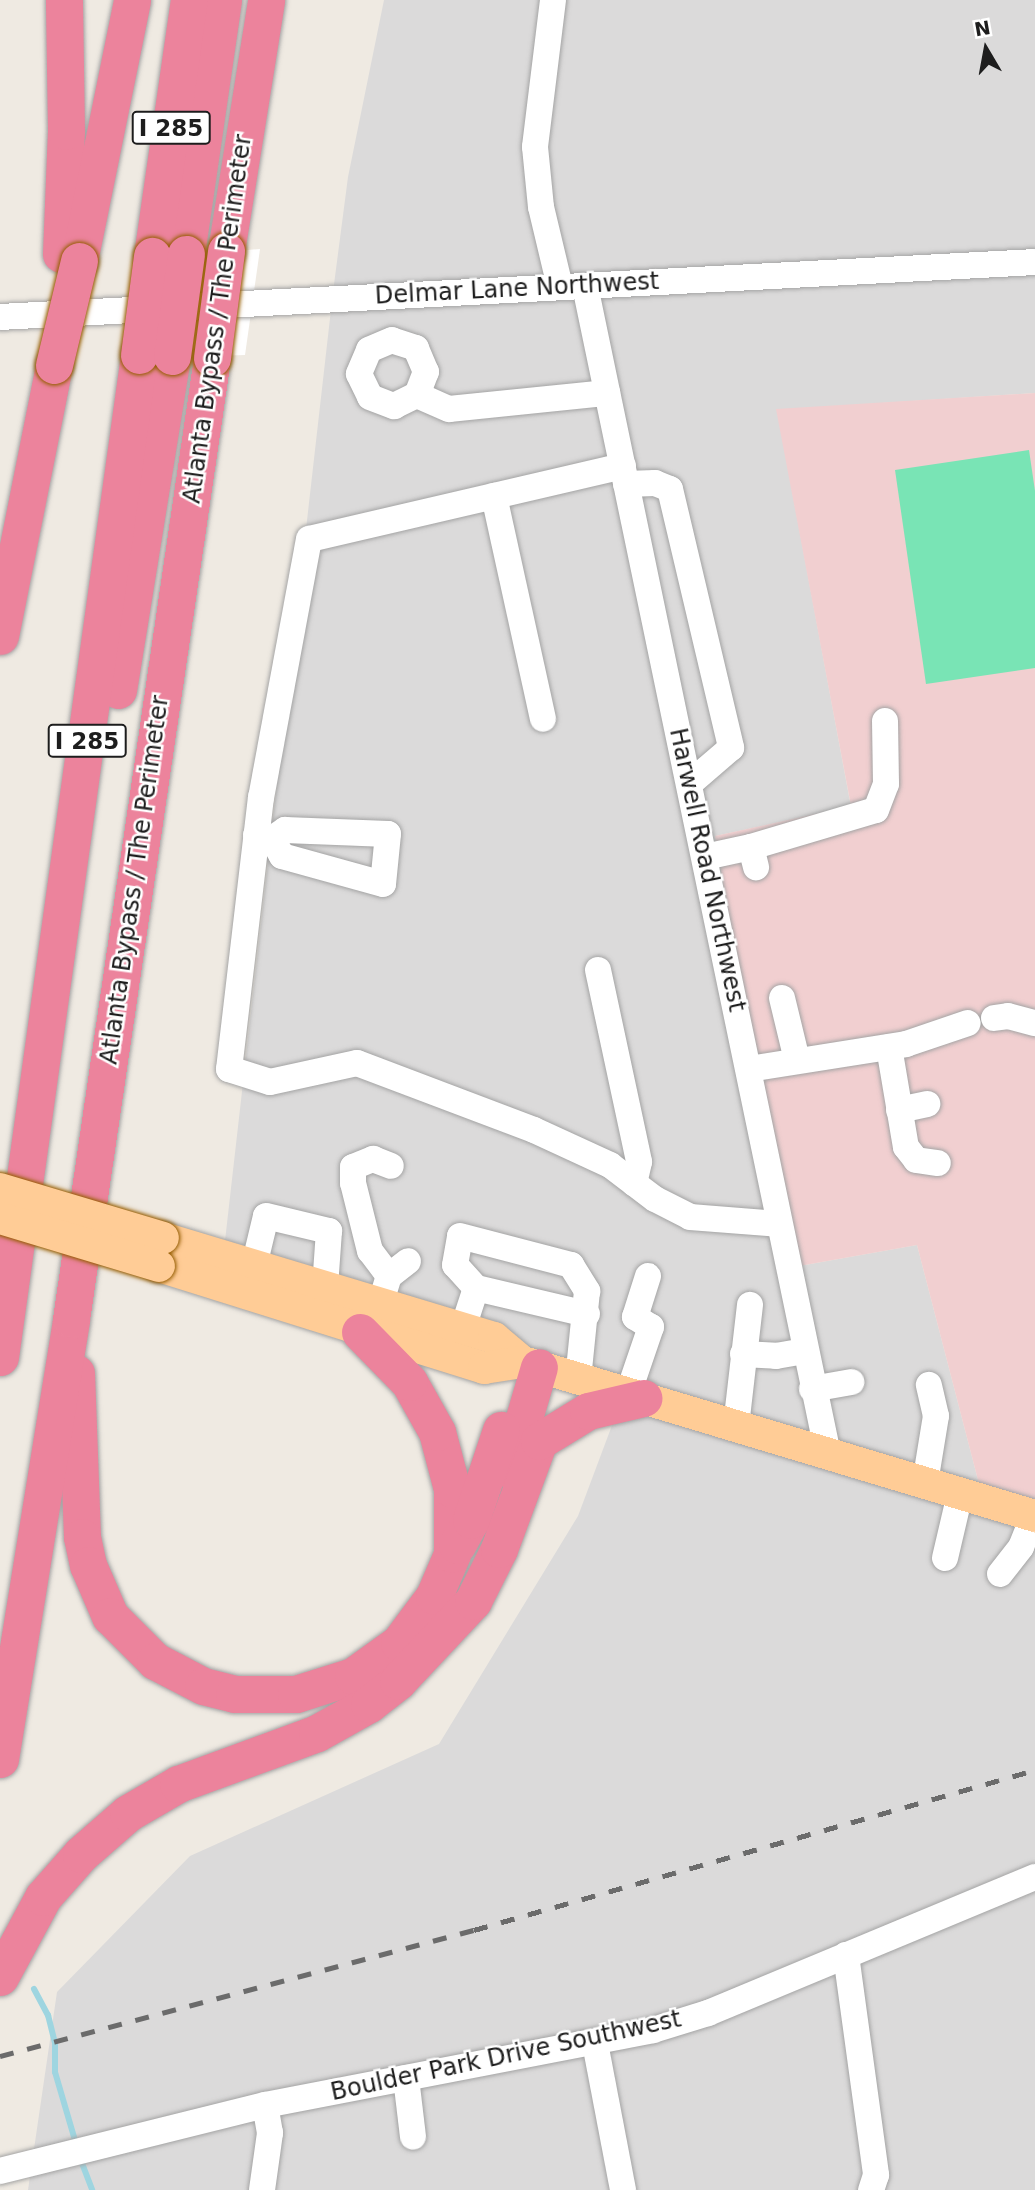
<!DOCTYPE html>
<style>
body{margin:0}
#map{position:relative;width:1035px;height:2190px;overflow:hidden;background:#efeae2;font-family:"DejaVu Sans",sans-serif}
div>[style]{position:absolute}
.residential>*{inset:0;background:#dbdada}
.commercial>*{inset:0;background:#f1cfd0}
.pitch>*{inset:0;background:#79e4b5}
.pier>*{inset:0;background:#fff}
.stream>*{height:6px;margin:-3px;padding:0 3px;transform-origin:3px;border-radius:3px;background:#9ed5e0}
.roads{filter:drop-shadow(0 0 2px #a4a4a4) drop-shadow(0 0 2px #a4a4a4)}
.minor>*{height:26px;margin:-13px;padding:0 13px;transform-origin:13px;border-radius:13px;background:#fff}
.major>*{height:32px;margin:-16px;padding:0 16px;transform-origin:16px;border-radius:16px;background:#ffcc96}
.highway>*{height:37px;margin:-18.5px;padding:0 18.5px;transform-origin:18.5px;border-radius:18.5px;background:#ec839c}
.rail>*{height:5px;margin-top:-2.5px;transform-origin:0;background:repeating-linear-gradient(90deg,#6b6b6b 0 14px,transparent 0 28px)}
.bridges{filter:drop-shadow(0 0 2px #955c00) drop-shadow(0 0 2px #955c00)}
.major-bridge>*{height:32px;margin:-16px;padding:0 16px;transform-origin:16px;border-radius:16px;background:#ffcc96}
.highway-bridge>*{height:37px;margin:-18.5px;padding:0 18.5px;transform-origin:18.5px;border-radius:18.5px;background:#ec839c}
span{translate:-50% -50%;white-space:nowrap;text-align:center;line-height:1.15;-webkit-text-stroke:5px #fff;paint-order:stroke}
.shield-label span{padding:2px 5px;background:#fff;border:2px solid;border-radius:5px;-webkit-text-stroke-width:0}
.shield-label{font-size:23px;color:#1d1d1d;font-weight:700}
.street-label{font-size:24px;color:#1d1d1d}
.north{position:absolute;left:951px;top:14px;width:70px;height:70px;-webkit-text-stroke:5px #fff;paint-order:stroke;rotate:350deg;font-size:19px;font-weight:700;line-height:28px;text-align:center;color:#1d1d1d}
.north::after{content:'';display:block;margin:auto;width:24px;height:32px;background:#1d1d1d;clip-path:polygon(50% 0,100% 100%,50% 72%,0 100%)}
</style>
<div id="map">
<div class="residential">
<i style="clip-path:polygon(384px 0,1035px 0,1035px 393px,777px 410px,851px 807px,715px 836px,788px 1268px,917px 1245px,985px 1507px,1035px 1522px,1035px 2190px,28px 2190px,57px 1992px,190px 1856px,439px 1744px,578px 1516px,623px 1396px,221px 1276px,333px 292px,348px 177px)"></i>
</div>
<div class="commercial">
<i style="clip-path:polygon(1035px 393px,1035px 1522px,985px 1507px,917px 1245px,788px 1268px,715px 836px,851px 806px,776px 409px)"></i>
</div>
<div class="pitch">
<i style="clip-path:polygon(1029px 450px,1035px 491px,1035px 668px,926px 684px,895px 470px)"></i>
</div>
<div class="pier">
<i style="clip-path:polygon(260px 249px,245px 355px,183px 357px,197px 254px)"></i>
</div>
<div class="stream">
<i style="left:34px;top:1989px;width:30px;rotate:62deg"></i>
<i style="left:48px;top:2015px;width:29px;rotate:76deg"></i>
<i style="left:55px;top:2043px;width:29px;rotate:90deg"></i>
<i style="left:55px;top:2072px;width:75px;rotate:73.7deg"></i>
<i style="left:80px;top:2158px;width:34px;rotate:69deg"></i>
</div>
<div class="roads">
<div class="minor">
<i style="left:553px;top:0;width:148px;rotate:97deg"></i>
<i style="left:535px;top:147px;width:60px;rotate:84.3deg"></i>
<i style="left:541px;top:207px;width:82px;rotate:76.6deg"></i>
<i style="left:585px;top:286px;width:1193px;rotate:78.25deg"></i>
<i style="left:0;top:317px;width:1036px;rotate:-3.04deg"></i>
<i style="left:417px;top:395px;width:25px;rotate:-69deg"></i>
<i style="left:426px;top:372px;width:26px;rotate:-113deg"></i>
<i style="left:416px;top:348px;width:25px;rotate:-162deg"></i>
<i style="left:392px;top:340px;width:25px;rotate:157deg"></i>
<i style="left:369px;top:350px;width:26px;rotate:113deg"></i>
<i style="left:359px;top:374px;width:25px;rotate:64deg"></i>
<i style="left:370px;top:397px;width:26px;rotate:21deg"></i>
<i style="left:394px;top:406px;width:25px;rotate:-26deg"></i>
<i style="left:417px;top:395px;width:35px;rotate:24deg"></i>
<i style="left:449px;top:409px;width:159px;rotate:-5.8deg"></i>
<i style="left:623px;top:466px;width:322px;rotate:166.9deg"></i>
<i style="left:309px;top:539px;width:262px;rotate:100.5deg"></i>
<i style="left:261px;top:797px;width:274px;rotate:96.7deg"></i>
<i style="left:229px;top:1069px;width:43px;rotate:17.6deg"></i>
<i style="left:270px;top:1082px;width:89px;rotate:-12.3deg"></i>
<i style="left:357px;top:1063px;width:189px;rotate:20.7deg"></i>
<i style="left:534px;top:1130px;width:84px;rotate:24.7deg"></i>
<i style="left:610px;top:1165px;width:56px;rotate:37.1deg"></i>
<i style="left:655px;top:1199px;width:39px;rotate:27deg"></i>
<i style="left:690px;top:1217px;width:88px;rotate:4.5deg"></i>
<i style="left:626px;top:484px;width:29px;rotate:-2deg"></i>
<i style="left:655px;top:483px;width:16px;rotate:22deg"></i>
<i style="left:670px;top:489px;width:266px;rotate:76.7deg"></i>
<i style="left:731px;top:748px;width:55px;rotate:139.4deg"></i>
<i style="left:494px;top:496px;width:228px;rotate:77.6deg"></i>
<i style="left:256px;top:835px;width:16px;rotate:14deg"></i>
<i style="left:272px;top:839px;width:16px;rotate:-35deg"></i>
<i style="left:285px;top:830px;width:103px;rotate:2.2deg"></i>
<i style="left:388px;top:834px;width:50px;rotate:95.7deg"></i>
<i style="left:383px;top:884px;width:105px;rotate:-164.5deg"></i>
<i style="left:282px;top:856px;width:20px;rotate:-120deg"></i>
<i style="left:751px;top:847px;width:130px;rotate:-16.5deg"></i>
<i style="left:876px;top:810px;width:28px;rotate:-69deg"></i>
<i style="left:886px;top:784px;width:63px;rotate:-90.9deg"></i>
<i style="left:705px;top:857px;width:47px;rotate:-12.3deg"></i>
<i style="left:751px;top:847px;width:21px;rotate:76deg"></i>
<i style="left:598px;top:970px;width:196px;rotate:77.9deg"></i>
<i style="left:639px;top:1162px;width:22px;rotate:103deg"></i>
<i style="left:782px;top:998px;width:64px;rotate:76.4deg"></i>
<i style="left:994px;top:1018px;width:14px;rotate:-8deg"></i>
<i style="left:1008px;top:1016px;width:28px;rotate:15deg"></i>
<i style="left:889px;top:1047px;width:101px;rotate:80.4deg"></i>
<i style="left:906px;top:1147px;width:16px;rotate:52deg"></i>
<i style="left:916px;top:1160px;width:22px;rotate:8deg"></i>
<i style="left:749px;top:1069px;width:159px;rotate:-9deg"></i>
<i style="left:906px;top:1044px;width:65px;rotate:-18.7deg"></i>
<i style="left:899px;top:1110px;width:29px;rotate:-12deg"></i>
<i style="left:254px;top:1266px;width:51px;rotate:-76.5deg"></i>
<i style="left:266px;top:1216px;width:65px;rotate:13.4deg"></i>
<i style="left:329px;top:1231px;width:56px;rotate:94.1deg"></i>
<i style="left:389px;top:1276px;width:31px;rotate:-127deg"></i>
<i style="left:370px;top:1251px;width:70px;rotate:-104deg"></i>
<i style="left:353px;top:1183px;width:16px;rotate:-90deg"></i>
<i style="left:353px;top:1167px;width:22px;rotate:-22deg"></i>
<i style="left:373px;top:1159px;width:19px;rotate:21deg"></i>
<i style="left:476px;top:1288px;width:114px;rotate:13.2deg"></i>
<i style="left:384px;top:1292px;width:17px;rotate:-73deg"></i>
<i style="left:389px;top:1276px;width:24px;rotate:-38deg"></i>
<i style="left:463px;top:1328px;width:42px;rotate:-72deg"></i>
<i style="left:476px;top:1288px;width:31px;rotate:-132deg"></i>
<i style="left:455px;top:1265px;width:29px;rotate:-80deg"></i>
<i style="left:460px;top:1236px;width:115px;rotate:14.6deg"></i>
<i style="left:571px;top:1265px;width:31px;rotate:58deg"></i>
<i style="left:587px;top:1291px;width:88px;rotate:95.8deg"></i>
<i style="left:743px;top:1354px;width:33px;rotate:3deg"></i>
<i style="left:776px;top:1356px;width:29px;rotate:-10deg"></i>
<i style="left:812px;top:1389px;width:40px;rotate:-10deg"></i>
<i style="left:628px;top:1394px;width:71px;rotate:-71.1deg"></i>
<i style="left:651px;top:1327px;width:19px;rotate:-148deg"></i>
<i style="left:635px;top:1317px;width:43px;rotate:-72.4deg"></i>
<i style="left:736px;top:1426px;width:122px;rotate:-83.4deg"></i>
<i style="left:925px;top:1483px;width:68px;rotate:-80.7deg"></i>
<i style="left:936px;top:1416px;width:32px;rotate:-103deg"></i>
<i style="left:945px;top:1558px;width:66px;rotate:-76.8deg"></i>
<i style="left:1000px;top:1574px;width:34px;rotate:-52deg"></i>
<i style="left:1021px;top:1547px;width:35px;rotate:-68deg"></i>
<i style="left:846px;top:1955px;width:222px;rotate:82.2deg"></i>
<i style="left:876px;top:2175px;width:16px;rotate:108deg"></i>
<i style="left:595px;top:2043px;width:150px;rotate:79.2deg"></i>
<i style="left:406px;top:2078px;width:59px;rotate:83.2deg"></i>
<i style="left:0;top:2171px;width:273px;rotate:-14deg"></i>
<i style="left:265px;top:2105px;width:395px;rotate:-10.9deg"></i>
<i style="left:653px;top:2030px;width:58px;rotate:-17.2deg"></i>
<i style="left:708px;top:2013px;width:354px;rotate:-22.6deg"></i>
<i style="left:262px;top:2190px;width:58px;rotate:-82deg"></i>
<i style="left:270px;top:2133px;width:28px;rotate:-100deg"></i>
</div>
<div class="major">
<i style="left:163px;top:1238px;width:346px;rotate:16.8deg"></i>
<i style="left:494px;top:1338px;width:38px;rotate:40deg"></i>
<i style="left:523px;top:1362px;width:535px;rotate:16.74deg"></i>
<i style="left:159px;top:1266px;width:341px;rotate:17.4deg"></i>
<i style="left:484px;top:1368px;width:39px;rotate:-9deg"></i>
</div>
<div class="highway">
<i style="left:226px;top:251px;width:254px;rotate:-80.9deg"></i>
<i style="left:61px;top:254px;width:123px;rotate:-87.7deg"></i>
<i style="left:66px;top:131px;width:131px;rotate:-90.9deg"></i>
<i style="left:186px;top:254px;width:257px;rotate:-81.7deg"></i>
<i style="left:152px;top:256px;width:259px;rotate:-81.8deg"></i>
<i style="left:79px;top:261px;width:266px;rotate:-78.5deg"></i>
<i style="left:0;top:636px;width:276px;rotate:-78.7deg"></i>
<i style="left:118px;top:690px;width:338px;rotate:-80.8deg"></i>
<i style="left:0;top:1357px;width:1012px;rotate:-82.1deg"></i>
<i style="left:76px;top:1373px;width:164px;rotate:87.9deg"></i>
<i style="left:82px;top:1537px;width:29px;rotate:78deg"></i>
<i style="left:88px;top:1565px;width:56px;rotate:66.7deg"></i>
<i style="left:110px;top:1616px;width:64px;rotate:45deg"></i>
<i style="left:155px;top:1661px;width:54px;rotate:27.5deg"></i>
<i style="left:203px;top:1686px;width:32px;rotate:14deg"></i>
<i style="left:234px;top:1694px;width:62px"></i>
<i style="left:296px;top:1694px;width:60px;rotate:-17.5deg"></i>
<i style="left:353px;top:1676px;width:57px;rotate:-35.7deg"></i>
<i style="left:399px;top:1643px;width:59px;rotate:-53.3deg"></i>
<i style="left:434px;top:1596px;width:46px;rotate:-66.8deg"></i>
<i style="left:452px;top:1554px;width:65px;rotate:-90deg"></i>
<i style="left:452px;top:1489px;width:59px;rotate:-104.7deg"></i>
<i style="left:437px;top:1432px;width:57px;rotate:-119.2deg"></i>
<i style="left:409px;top:1382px;width:70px;rotate:-134.4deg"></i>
<i style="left:509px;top:1469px;width:106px;rotate:-73.6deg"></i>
<i style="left:457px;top:1545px;width:29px;rotate:-61deg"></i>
<i style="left:471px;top:1520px;width:95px;rotate:-71.6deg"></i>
<i style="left:0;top:1759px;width:446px;rotate:-80.8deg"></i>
<i style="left:71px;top:1319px;width:971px;rotate:-81.65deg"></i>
<i style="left:0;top:1977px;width:91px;rotate:-61.7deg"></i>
<i style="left:43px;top:1897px;width:57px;rotate:-48.5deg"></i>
<i style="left:81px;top:1854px;width:62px;rotate:-41.1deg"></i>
<i style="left:128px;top:1813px;width:58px;rotate:-30.1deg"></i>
<i style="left:178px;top:1784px;width:148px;rotate:-20.1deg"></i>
<i style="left:317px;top:1733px;width:60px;rotate:-29.1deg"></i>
<i style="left:369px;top:1704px;width:37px;rotate:-38deg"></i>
<i style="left:398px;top:1681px;width:110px;rotate:-46.8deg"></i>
<i style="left:473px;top:1601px;width:58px;rotate:-63.4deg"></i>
<i style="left:499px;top:1549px;width:115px;rotate:-69.7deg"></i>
<i style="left:539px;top:1441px;width:57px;rotate:-31.5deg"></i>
<i style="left:588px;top:1411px;width:57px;rotate:-13.1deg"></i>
</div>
</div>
<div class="rail">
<i style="left:0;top:2056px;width:490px;rotate:-14.9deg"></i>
<i style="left:474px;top:1930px;width:583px;rotate:-15.92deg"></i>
</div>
<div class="bridges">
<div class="major-bridge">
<i style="left:0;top:1189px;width:170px;rotate:16.7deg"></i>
<i style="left:0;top:1218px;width:166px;rotate:16.8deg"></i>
</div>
<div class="highway-bridge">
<i style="left:139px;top:355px;width:100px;rotate:-82.5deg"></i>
<i style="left:172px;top:356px;width:103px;rotate:-82.2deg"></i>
<i style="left:212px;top:358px;width:108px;rotate:-82.5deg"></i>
<i style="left:54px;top:365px;width:107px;rotate:-76.5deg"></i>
</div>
</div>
<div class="shield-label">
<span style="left:171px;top:128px">I 285</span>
<span style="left:87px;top:741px">I 285</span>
</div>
<div class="street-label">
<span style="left:517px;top:289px;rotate:-3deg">Delmar Lane Northwest</span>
<span style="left:218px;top:319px;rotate:-82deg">Atlanta Bypass / The Perimeter</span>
<span style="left:707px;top:870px;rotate:78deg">Harwell Road Northwest</span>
<span style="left:135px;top:880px;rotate:-82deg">Atlanta Bypass / The Perimeter</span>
<span style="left:506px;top:2056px;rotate:-12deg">Boulder Park Drive Southwest</span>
</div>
<div class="north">N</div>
</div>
